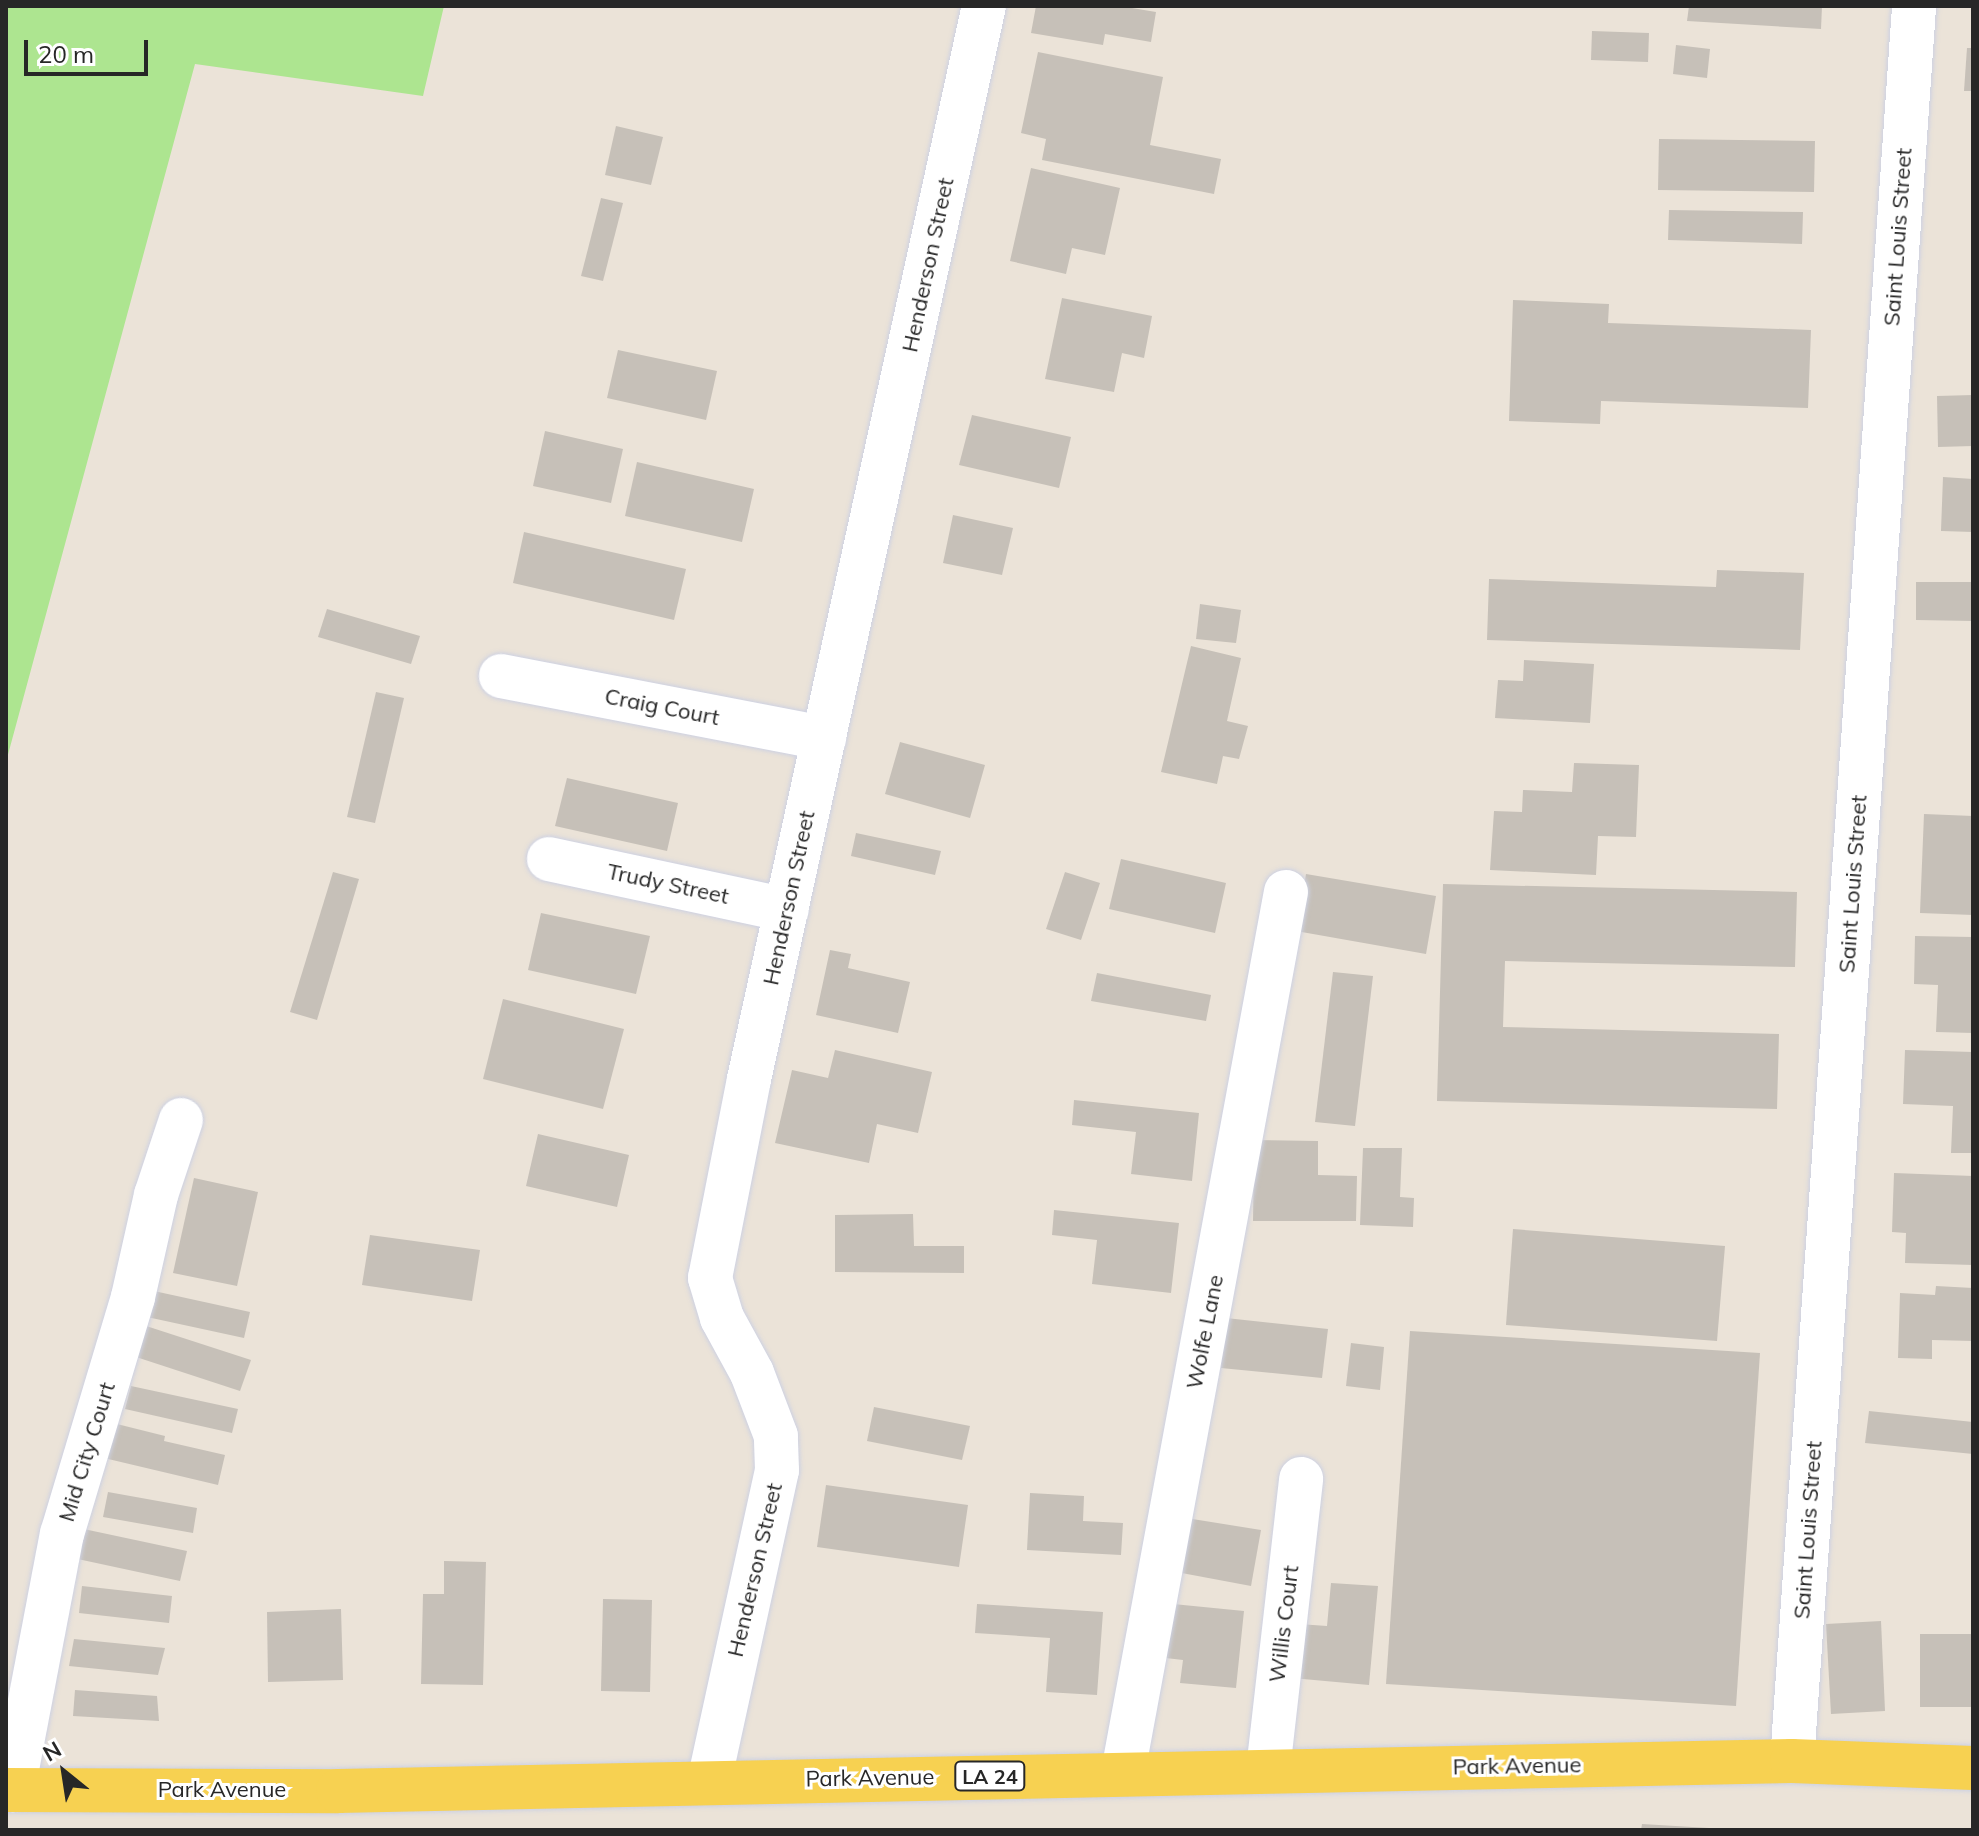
<!DOCTYPE html>
<style>
body{margin:0}
#map{position:relative;width:1979px;height:1836px;overflow:hidden;background:#ebe3d8;font-family:Mulish,sans-serif}
div>[style]{position:absolute}
.green>*{inset:0;background:#ade590}
.building>*{inset:0;background:#c6c0b8}
.roads{filter:drop-shadow(0 0 2px #cdd1e2) drop-shadow(0 0 2px #cdd1e2)}
.street>*{height:44px;margin:-22px;padding:0 22px;transform-origin:22px;border-radius:22px;background:#fff}
.primary>*{height:44px;margin:-22px;padding:0 22px;transform-origin:22px;border-radius:22px;background:#f7d151}
span{translate:-50% -50%;white-space:nowrap;text-align:center;line-height:1.15;-webkit-text-stroke:6px #fff;paint-order:stroke}
.shield-label span{padding:2px 6px;background:#fff;border:2px solid;border-radius:6px;-webkit-text-stroke-width:0}
.shield-label{font-size:20px;color:#272727;font-weight:700}
.street-label{font-size:22px;color:#272727}
.frame{position:absolute;inset:0;border:8px solid #272727;pointer-events:none}
.north{position:absolute;left:24px;top:1732px;width:80px;height:80px;-webkit-text-stroke:6px #fff;paint-order:stroke;rotate:330deg;font-size:22px;font-weight:700;line-height:32px;text-align:center;color:#272727}
.north::after{content:'';display:block;margin:auto;width:28px;height:36px;background:#272727;clip-path:polygon(50% 0,100% 100%,50% 72%,0 100%)}
.scale{position:absolute;left:24px;top:40px;width:124px;height:36px;box-sizing:border-box;border:4px solid #272727;border-top:0;padding-left:10px;font-size:24px;line-height:28px;white-space:nowrap;color:#272727;-webkit-text-stroke:6px #fff;paint-order:stroke}
</style>
<div id="map">
<div class="green">
<i style="clip-path:polygon(6px 6px,444px 6px,423px 96px,195px 64px,6px 762px)"></i>
</div>
<div class="building">
<i style="clip-path:polygon(1036px 6px,1120px 6px,1156px 12px,1151px 42px,1105px 34px,1103px 45px,1031px 33px)"></i>
<i style="clip-path:polygon(1689px 6px,1822px 6px,1821px 29px,1687px 21px)"></i>
<i style="clip-path:polygon(1592px 31px,1649px 33px,1648px 62px,1591px 60px)"></i>
<i style="clip-path:polygon(1676px 45px,1710px 49px,1707px 78px,1673px 74px)"></i>
<i style="clip-path:polygon(1967px 48px,1973px 48px,1973px 91px,1964px 91px)"></i>
<i style="clip-path:polygon(1038px 52px,1163px 77px,1150px 145px,1221px 159px,1214px 194px,1042px 160px,1046px 139px,1021px 133px)"></i>
<i style="clip-path:polygon(616px 126px,663px 137px,651px 185px,605px 175px)"></i>
<i style="clip-path:polygon(1659px 139px,1815px 141px,1814px 192px,1658px 190px)"></i>
<i style="clip-path:polygon(1031px 168px,1120px 188px,1105px 255px,1072px 248px,1066px 274px,1010px 261px)"></i>
<i style="clip-path:polygon(601px 198px,623px 203px,603px 281px,581px 276px)"></i>
<i style="clip-path:polygon(1669px 210px,1803px 212px,1802px 244px,1668px 240px)"></i>
<i style="clip-path:polygon(1062px 298px,1152px 316px,1144px 358px,1122px 353px,1114px 392px,1045px 379px)"></i>
<i style="clip-path:polygon(1513px 300px,1609px 304px,1608px 323px,1811px 330px,1808px 408px,1601px 401px,1600px 424px,1509px 421px)"></i>
<i style="clip-path:polygon(618px 350px,717px 371px,706px 420px,607px 398px)"></i>
<i style="clip-path:polygon(1973px 395px,1973px 446px,1938px 447px,1937px 396px)"></i>
<i style="clip-path:polygon(972px 415px,1071px 437px,1059px 488px,959px 465px)"></i>
<i style="clip-path:polygon(545px 431px,623px 449px,611px 503px,533px 486px)"></i>
<i style="clip-path:polygon(637px 462px,754px 489px,742px 542px,625px 516px)"></i>
<i style="clip-path:polygon(1943px 477px,1973px 479px,1973px 532px,1941px 531px)"></i>
<i style="clip-path:polygon(953px 515px,1013px 528px,1002px 575px,943px 563px)"></i>
<i style="clip-path:polygon(524px 532px,686px 569px,674px 620px,513px 583px)"></i>
<i style="clip-path:polygon(1717px 570px,1804px 573px,1800px 650px,1487px 640px,1489px 579px,1716px 587px)"></i>
<i style="clip-path:polygon(1916px 582px,1973px 582px,1973px 621px,1916px 620px)"></i>
<i style="clip-path:polygon(1200px 604px,1241px 610px,1236px 643px,1196px 639px)"></i>
<i style="clip-path:polygon(327px 609px,420px 636px,411px 664px,318px 637px)"></i>
<i style="clip-path:polygon(1191px 646px,1241px 658px,1227px 721px,1248px 726px,1239px 759px,1223px 756px,1217px 784px,1161px 772px)"></i>
<i style="clip-path:polygon(1524px 660px,1594px 664px,1590px 723px,1495px 718px,1498px 680px,1523px 681px)"></i>
<i style="clip-path:polygon(376px 692px,404px 698px,375px 823px,347px 817px)"></i>
<i style="clip-path:polygon(900px 742px,985px 765px,970px 818px,885px 794px)"></i>
<i style="clip-path:polygon(1574px 763px,1639px 765px,1636px 837px,1598px 836px,1596px 875px,1490px 870px,1494px 811px,1522px 812px,1523px 790px,1572px 792px)"></i>
<i style="clip-path:polygon(567px 778px,678px 803px,667px 851px,555px 826px)"></i>
<i style="clip-path:polygon(1924px 814px,1973px 816px,1973px 915px,1920px 913px)"></i>
<i style="clip-path:polygon(856px 833px,941px 851px,935px 875px,851px 856px)"></i>
<i style="clip-path:polygon(1121px 859px,1226px 883px,1215px 933px,1109px 909px)"></i>
<i style="clip-path:polygon(333px 872px,359px 879px,317px 1020px,290px 1012px)"></i>
<i style="clip-path:polygon(1065px 872px,1100px 883px,1081px 940px,1046px 929px)"></i>
<i style="clip-path:polygon(1306px 874px,1436px 896px,1426px 954px,1296px 931px)"></i>
<i style="clip-path:polygon(1443px 884px,1797px 892px,1795px 967px,1505px 961px,1503px 1027px,1779px 1034px,1777px 1109px,1437px 1101px)"></i>
<i style="clip-path:polygon(541px 913px,650px 936px,636px 994px,528px 970px)"></i>
<i style="clip-path:polygon(1915px 936px,1973px 937px,1973px 1033px,1936px 1032px,1938px 985px,1914px 984px)"></i>
<i style="clip-path:polygon(830px 950px,851px 954px,848px 968px,910px 982px,898px 1033px,816px 1015px)"></i>
<i style="clip-path:polygon(1333px 972px,1373px 976px,1355px 1126px,1315px 1122px)"></i>
<i style="clip-path:polygon(1097px 973px,1211px 995px,1206px 1021px,1091px 1001px)"></i>
<i style="clip-path:polygon(503px 999px,624px 1029px,603px 1109px,483px 1079px)"></i>
<i style="clip-path:polygon(835px 1050px,932px 1072px,918px 1133px,877px 1124px,869px 1163px,775px 1143px,792px 1070px,828px 1078px)"></i>
<i style="clip-path:polygon(1905px 1050px,1973px 1052px,1973px 1153px,1951px 1153px,1953px 1106px,1903px 1104px)"></i>
<i style="clip-path:polygon(1074px 1100px,1199px 1113px,1192px 1181px,1131px 1174px,1136px 1132px,1072px 1125px)"></i>
<i style="clip-path:polygon(538px 1134px,629px 1155px,617px 1207px,526px 1186px)"></i>
<i style="clip-path:polygon(1254px 1140px,1318px 1141px,1318px 1175px,1357px 1176px,1356px 1221px,1253px 1221px)"></i>
<i style="clip-path:polygon(1363px 1148px,1402px 1148px,1400px 1197px,1414px 1198px,1413px 1227px,1360px 1225px)"></i>
<i style="clip-path:polygon(1894px 1173px,1973px 1176px,1973px 1265px,1905px 1263px,1906px 1233px,1892px 1232px)"></i>
<i style="clip-path:polygon(194px 1178px,258px 1192px,237px 1286px,173px 1273px)"></i>
<i style="clip-path:polygon(1054px 1210px,1179px 1223px,1171px 1293px,1092px 1284px,1097px 1240px,1052px 1235px)"></i>
<i style="clip-path:polygon(913px 1214px,914px 1246px,964px 1246px,964px 1273px,835px 1272px,835px 1215px)"></i>
<i style="clip-path:polygon(1513px 1229px,1725px 1246px,1717px 1341px,1506px 1325px)"></i>
<i style="clip-path:polygon(370px 1235px,480px 1250px,472px 1301px,362px 1285px)"></i>
<i style="clip-path:polygon(1936px 1286px,1973px 1288px,1973px 1341px,1932px 1340px,1932px 1359px,1898px 1358px,1900px 1293px,1935px 1295px)"></i>
<i style="clip-path:polygon(154px 1291px,250px 1312px,244px 1338px,147px 1317px)"></i>
<i style="clip-path:polygon(1226px 1318px,1328px 1329px,1322px 1378px,1221px 1368px)"></i>
<i style="clip-path:polygon(140px 1324px,251px 1360px,240px 1391px,130px 1355px)"></i>
<i style="clip-path:polygon(1410px 1331px,1760px 1353px,1736px 1706px,1386px 1684px)"></i>
<i style="clip-path:polygon(1351px 1343px,1384px 1347px,1380px 1390px,1346px 1386px)"></i>
<i style="clip-path:polygon(131px 1386px,238px 1409px,232px 1433px,125px 1409px)"></i>
<i style="clip-path:polygon(874px 1407px,970px 1426px,962px 1460px,867px 1441px)"></i>
<i style="clip-path:polygon(1869px 1411px,1973px 1422px,1973px 1454px,1865px 1443px)"></i>
<i style="clip-path:polygon(113px 1423px,165px 1436px,164px 1441px,225px 1455px,218px 1485px,104px 1458px)"></i>
<i style="clip-path:polygon(826px 1485px,968px 1505px,959px 1567px,817px 1547px)"></i>
<i style="clip-path:polygon(108px 1492px,197px 1508px,193px 1533px,103px 1517px)"></i>
<i style="clip-path:polygon(1030px 1493px,1084px 1496px,1083px 1521px,1123px 1523px,1121px 1555px,1027px 1550px)"></i>
<i style="clip-path:polygon(1180px 1517px,1261px 1530px,1251px 1586px,1171px 1571px)"></i>
<i style="clip-path:polygon(79px 1528px,187px 1551px,180px 1581px,73px 1558px)"></i>
<i style="clip-path:polygon(444px 1561px,486px 1562px,483px 1685px,421px 1684px,423px 1594px,444px 1594px)"></i>
<i style="clip-path:polygon(1331px 1583px,1378px 1586px,1369px 1685px,1281px 1677px,1285px 1623px,1327px 1626px)"></i>
<i style="clip-path:polygon(82px 1586px,172px 1596px,169px 1623px,79px 1613px)"></i>
<i style="clip-path:polygon(603px 1599px,652px 1600px,650px 1692px,601px 1691px)"></i>
<i style="clip-path:polygon(1163px 1603px,1244px 1611px,1236px 1688px,1180px 1683px,1183px 1660px,1157px 1657px)"></i>
<i style="clip-path:polygon(977px 1604px,1103px 1612px,1097px 1695px,1046px 1692px,1050px 1638px,975px 1633px)"></i>
<i style="clip-path:polygon(341px 1609px,343px 1680px,268px 1682px,267px 1612px)"></i>
<i style="clip-path:polygon(1881px 1621px,1885px 1711px,1831px 1714px,1826px 1624px)"></i>
<i style="clip-path:polygon(1920px 1634px,1973px 1634px,1973px 1707px,1920px 1707px)"></i>
<i style="clip-path:polygon(74px 1639px,165px 1648px,158px 1675px,69px 1666px)"></i>
<i style="clip-path:polygon(75px 1690px,157px 1696px,159px 1721px,73px 1716px)"></i>
<i style="clip-path:polygon(1642px 1824px,1709px 1828px,1709px 1830px,1641px 1830px)"></i>
</div>
<div class="roads">
<div class="street">
<i style="left:501px;top:676px;width:329px;rotate:10.9deg"></i>
<i style="left:549px;top:859px;width:243px;rotate:12.1deg"></i>
<i style="left:1792px;top:1761px;width:1759px;rotate:-86.02deg"></i>
<i style="left:1268px;top:1770px;width:293px;rotate:-83.5deg"></i>
<i style="left:1123px;top:1772px;width:895px;rotate:-79.51deg"></i>
<i style="left:709px;top:1782px;width:319px;rotate:-77.7deg"></i>
<i style="left:777px;top:1470px;width:34px;rotate:-92deg"></i>
<i style="left:776px;top:1436px;width:67px;rotate:-110.9deg"></i>
<i style="left:752px;top:1373px;width:63px;rotate:-118.6deg"></i>
<i style="left:722px;top:1318px;width:42px;rotate:-106.7deg"></i>
<i style="left:710px;top:1278px;width:203px;rotate:-78.9deg"></i>
<i style="left:749px;top:1079px;width:1098px;rotate:-77.65deg"></i>
<i style="left:13px;top:1790px;width:261px;rotate:-79.2deg"></i>
<i style="left:62px;top:1534px;width:247px;rotate:-73.3deg"></i>
<i style="left:133px;top:1297px;width:105px;rotate:-77.3deg"></i>
<i style="left:156px;top:1195px;width:79px;rotate:-71.6deg"></i>
</div>
<div class="primary">
<i style="left:6px;top:1790px;width:332px;rotate:0.2deg"></i>
<i style="left:338px;top:1791px;width:1454px;rotate:-1.18deg"></i>
<i style="left:1792px;top:1761px;width:181px;rotate:2.2deg"></i>
</div>
</div>
<div class="shield-label">
<span style="left:990px;top:1776px">LA 24</span>
</div>
<div class="street-label">
<span style="left:1898px;top:237px;rotate:-86deg">Saint Louis Street</span>
<span style="left:928px;top:265px;rotate:-78deg">Henderson Street</span>
<span style="left:662px;top:707px;rotate:11deg">Craig Court</span>
<span style="left:668px;top:884px;rotate:12deg">Trudy Street</span>
<span style="left:1853px;top:884px;rotate:-86deg">Saint Louis Street</span>
<span style="left:789px;top:898px;rotate:-78deg">Henderson Street</span>
<span style="left:1205px;top:1332px;rotate:-79deg">Wolfe Lane</span>
<span style="left:87px;top:1452px;rotate:-73deg">Mid City Court</span>
<span style="left:1808px;top:1530px;rotate:-86deg">Saint Louis Street</span>
<span style="left:755px;top:1570px;rotate:-77deg">Henderson Street</span>
<span style="left:1284px;top:1624px;rotate:-83deg">Willis Court</span>
<span style="left:1517px;top:1766px;rotate:-1deg">Park Avenue</span>
<span style="left:870px;top:1778px;rotate:-1deg">Park Avenue</span>
<span style="left:222px;top:1790px">Park Avenue</span>
</div>
<div class="frame"></div>
<div class="north">N</div>
<div class="scale">20 m</div>
</div>
